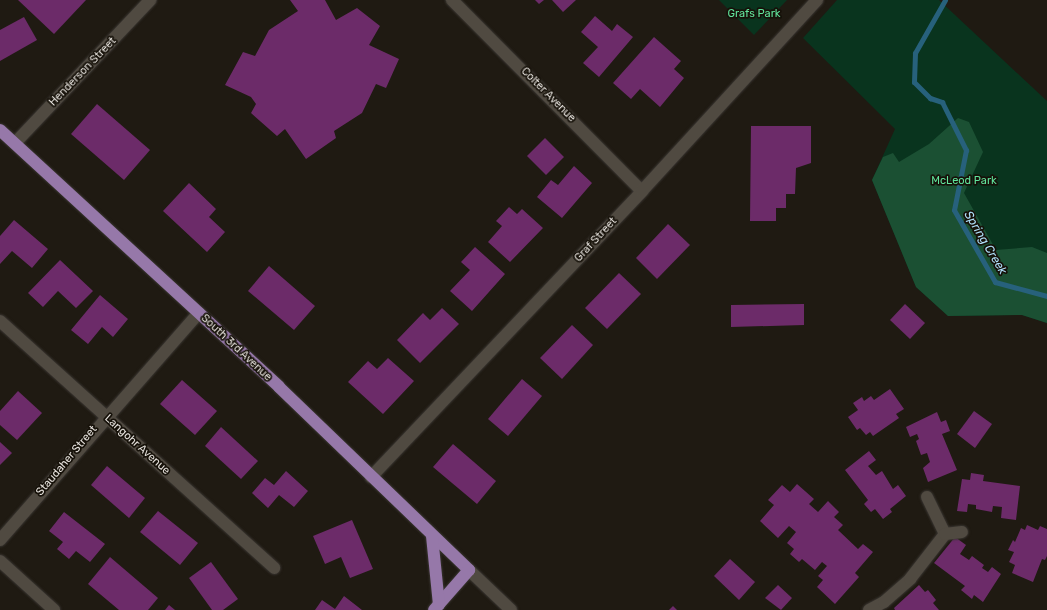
<!DOCTYPE html>
<style>
body{margin:0}
#map{position:relative;width:1047px;height:610px;overflow:hidden;background:#1f1a12;font-family:Rubik,sans-serif}
div>[style]{position:absolute}
.green>*{inset:0;background:#09341e}
.forest>*{inset:0;background:#1b5033}
.stream>*{height:5px;margin:-2.5px;padding:0 2.5px;transform-origin:2.5px;border-radius:2.5px;background:#27617c}
.building>*{inset:0;background:#6c2b69}
.roads{filter:drop-shadow(0 0 1px #3a3632) drop-shadow(0 0 1px #3a3632)}
.minor>*{height:12px;margin:-6px;padding:0 6px;transform-origin:6px;border-radius:6px;background:#504a41}
.major>*{height:12px;margin:-6px;padding:0 6px;transform-origin:6px;border-radius:6px;background:#9678a9}
span{translate:-50% -50%;white-space:nowrap;text-align:center;line-height:1.15;-webkit-text-stroke:3.5px #161109;paint-order:stroke}
.park-label{font-size:11px;color:#61e49c}
.street-label{font-size:11px;color:#e6e2dd}
.water-label{font-size:12px;color:#b0e1fb;font-style:italic}
</style>
<div id="map">
<div class="green">
<i style="clip-path:polygon(719px 0,787px 0,754px 35px)"></i>
<i style="clip-path:polygon(837px 0,939px 0,1047px 101px,1047px 323px,1022px 315px,948px 316px,916px 287px,872px 180px,895px 129px,803px 38px)"></i>
</div>
<div class="forest">
<i style="clip-path:polygon(958px 118px,969px 122px,983px 152px,964px 193px,996px 250px,1032px 247px,1047px 253px,1047px 323px,1022px 315px,948px 316px,916px 287px,872px 180px,883px 157px,893px 153px,899px 162px,929px 144px)"></i>
</div>
<div class="stream">
<i style="left:945px;top:0;width:61px;rotate:119.5deg"></i>
<i style="left:915px;top:53px;width:29px;rotate:92deg"></i>
<i style="left:914px;top:82px;width:23px;rotate:45deg"></i>
<i style="left:930px;top:98px;width:13px;rotate:18deg"></i>
<i style="left:942px;top:102px;width:54px;rotate:63.4deg"></i>
<i style="left:966px;top:150px;width:61px;rotate:101.3deg"></i>
<i style="left:954px;top:210px;width:83px;rotate:60.3deg"></i>
<i style="left:995px;top:282px;width:54px;rotate:15.1deg"></i>
</div>
<div class="building">
<i style="clip-path:polygon(18px 0,86px 0,54px 34px)"></i>
<i style="clip-path:polygon(290px 0,325px 0,336px 20px,357px 8px,380px 26px,369px 45px,399px 59px,386px 88px,376px 84px,362px 113px,334px 131px,336px 138px,306px 159px,285px 129px,277px 136px,251px 113px,256px 104px,251px 97px,225px 85px,243px 52px,255px 56px,269px 30px,298px 11px)"></i>
<i style="clip-path:polygon(535px 0,544px 0,539px 4px)"></i>
<i style="clip-path:polygon(552px 0,576px 0,563px 12px)"></i>
<i style="clip-path:polygon(595px 16px,612px 31px,617px 24px,633px 37px,599px 77px,583px 63px,598px 47px,581px 32px)"></i>
<i style="clip-path:polygon(24px 17px,37px 40px,0 61px,0 30px)"></i>
<i style="clip-path:polygon(654px 37px,681px 61px,674px 69px,684px 78px,660px 107px,640px 89px,631px 99px,613px 83px)"></i>
<i style="clip-path:polygon(97px 104px,150px 150px,124px 180px,71px 134px)"></i>
<i style="clip-path:polygon(751px 126px,811px 126px,811px 163px,796px 168px,795px 194px,786px 194px,786px 208px,776px 208px,776px 221px,750px 221px)"></i>
<i style="clip-path:polygon(545px 138px,564px 157px,546px 175px,527px 156px)"></i>
<i style="clip-path:polygon(574px 166px,592px 183px,562px 218px,537px 197px,551px 180px,558px 185px)"></i>
<i style="clip-path:polygon(189px 183px,216px 209px,209px 217px,225px 232px,207px 252px,163px 211px)"></i>
<i style="clip-path:polygon(509px 207px,517px 214px,522px 209px,543px 228px,510px 262px,488px 242px,502px 226px,496px 221px)"></i>
<i style="clip-path:polygon(14px 220px,48px 249px,32px 268px,12px 251px,0 264px,0 236px)"></i>
<i style="clip-path:polygon(668px 224px,690px 245px,657px 279px,636px 258px)"></i>
<i style="clip-path:polygon(475px 247px,505px 274px,472px 311px,450px 291px,470px 270px,461px 262px)"></i>
<i style="clip-path:polygon(60px 260px,93px 291px,76px 308px,58px 291px,43px 307px,28px 293px)"></i>
<i style="clip-path:polygon(269px 266px,315px 306px,294px 330px,248px 291px)"></i>
<i style="clip-path:polygon(619px 273px,641px 294px,607px 329px,585px 308px)"></i>
<i style="clip-path:polygon(100px 295px,128px 319px,113px 337px,102px 327px,88px 344px,71px 330px)"></i>
<i style="clip-path:polygon(804px 304px,804px 325px,731px 327px,731px 305px)"></i>
<i style="clip-path:polygon(905px 304px,925px 323px,910px 339px,890px 320px)"></i>
<i style="clip-path:polygon(442px 308px,459px 324px,420px 363px,397px 340px,423px 313px,430px 320px)"></i>
<i style="clip-path:polygon(572px 325px,593px 345px,562px 379px,540px 358px)"></i>
<i style="clip-path:polygon(388px 358px,414px 381px,383px 414px,348px 382px,368px 361px,377px 369px)"></i>
<i style="clip-path:polygon(522px 379px,542px 396px,508px 436px,488px 419px)"></i>
<i style="clip-path:polygon(182px 380px,217px 411px,195px 435px,160px 404px)"></i>
<i style="clip-path:polygon(890px 389px,904px 409px,896px 414px,899px 418px,873px 436px,870px 432px,866px 435px,860px 428px,857px 430px,848px 417px,858px 410px,853px 403px,862px 397px,864px 401px,871px 396px,874px 400px)"></i>
<i style="clip-path:polygon(18px 391px,42px 413px,17px 440px,0 425px,0 411px)"></i>
<i style="clip-path:polygon(974px 411px,992px 424px,975px 448px,957px 434px)"></i>
<i style="clip-path:polygon(937px 412px,941px 422px,946px 420px,950px 431px,942px 434px,957px 470px,928px 482px,923px 468px,930px 462px,927px 453px,921px 455px,916px 441px,919px 439px,917px 434px,910px 437px,906px 427px)"></i>
<i style="clip-path:polygon(221px 427px,258px 461px,241px 479px,205px 446px)"></i>
<i style="clip-path:polygon(0 442px,12px 453px,0 465px)"></i>
<i style="clip-path:polygon(453px 444px,496px 481px,477px 504px,433px 467px)"></i>
<i style="clip-path:polygon(869px 451px,876px 460px,868px 466px,876px 475px,882px 471px,893px 489px,898px 485px,906px 496px,890px 509px,892px 512px,883px 519px,875px 509px,871px 512px,864px 504px,868px 500px,845px 470px)"></i>
<i style="clip-path:polygon(107px 466px,145px 498px,129px 518px,91px 485px)"></i>
<i style="clip-path:polygon(286px 471px,308px 491px,294px 507px,279px 495px,268px 508px,252px 493px,265px 478px,274px 485px)"></i>
<i style="clip-path:polygon(971px 473px,984px 475px,983px 481px,1020px 486px,1016px 520px,1001px 518px,1002px 507px,993px 506px,992px 512px,976px 509px,976px 505px,968px 504px,967px 512px,957px 511px,962px 479px,970px 480px)"></i>
<i style="clip-path:polygon(797px 484px,814px 499px,809px 504px,818px 512px,828px 501px,839px 512px,834px 517px,843px 525px,838px 530px,858px 549px,863px 544px,873px 552px,855px 573px,859px 577px,835px 604px,817px 587px,823px 580px,818px 576px,827px 566px,822px 562px,815px 570px,802px 559px,799px 562px,790px 554px,794px 549px,787px 543px,796px 532px,789px 526px,778px 538px,760px 521px,774px 505px,768px 500px,782px 485px,790px 492px)"></i>
<i style="clip-path:polygon(158px 511px,198px 543px,180px 565px,140px 532px)"></i>
<i style="clip-path:polygon(64px 512px,105px 544px,90px 562px,76px 551px,69px 559px,57px 549px,63px 542px,49px 531px)"></i>
<i style="clip-path:polygon(352px 520px,373px 569px,350px 578px,341px 557px,325px 564px,313px 536px)"></i>
<i style="clip-path:polygon(1027px 525px,1038px 530px,1040px 526px,1047px 529px,1047px 556px,1045px 560px,1042px 559px,1033px 582px,1012px 573px,1015px 565px,1009px 562px,1014px 552px,1008px 550px,1013px 540px,1015px 542px,1021px 528px,1025px 530px)"></i>
<i style="clip-path:polygon(955px 537px,966px 545px,960px 554px,969px 560px,972px 556px,984px 565px,982px 568px,988px 572px,992px 567px,1001px 574px,983px 602px,974px 595px,972px 599px,961px 590px,965px 586px,934px 563px)"></i>
<i style="clip-path:polygon(110px 557px,158px 598px,148px 610px,119px 610px,88px 584px)"></i>
<i style="clip-path:polygon(730px 559px,755px 582px,739px 600px,714px 576px)"></i>
<i style="clip-path:polygon(211px 562px,238px 599px,223px 610px,212px 610px,189px 578px)"></i>
<i style="clip-path:polygon(778px 585px,792px 598px,781px 610px,765px 598px)"></i>
<i style="clip-path:polygon(919px 585px,925px 592px,928px 590px,936px 600px,933px 603px,939px 610px,895px 610px,894px 608px)"></i>
<i style="clip-path:polygon(344px 596px,362px 610px,315px 610px,322px 600px,335px 609px)"></i>
<i style="clip-path:polygon(169px 605px,175px 610px,165px 610px)"></i>
<i style="clip-path:polygon(673px 606px,677px 610px,669px 610px)"></i>
</div>
<div class="roads">
<div class="minor">
<i style="left:452px;top:0;width:269px;rotate:45.2deg"></i>
<i style="left:15px;top:143px;width:197px;rotate:-46.6deg"></i>
<i style="left:0;top:321px;width:369px;rotate:42deg"></i>
<i style="left:371px;top:477px;width:394px;rotate:-46.5deg"></i>
<i style="left:642px;top:191px;width:259px;rotate:-47.5deg"></i>
<i style="left:927px;top:497px;width:41px;rotate:64.1deg"></i>
<i style="left:0;top:540px;width:302px;rotate:-48.8deg"></i>
<i style="left:0;top:561px;width:73px;rotate:42.2deg"></i>
<i style="left:469px;top:570px;width:58px;rotate:43.6deg"></i>
<i style="left:869px;top:610px;width:17px;rotate:-28deg"></i>
<i style="left:884px;top:602px;width:35px;rotate:-41deg"></i>
<i style="left:910px;top:579px;width:57px;rotate:-52.1deg"></i>
<i style="left:945px;top:534px;width:17px;rotate:-7deg"></i>
</div>
<div class="major">
<i style="left:0;top:130px;width:379px;rotate:42.6deg"></i>
<i style="left:279px;top:387px;width:264px;rotate:43.9deg"></i>
<i style="left:469px;top:570px;width:53px;rotate:131.2deg"></i>
<i style="left:432px;top:536px;width:69px;rotate:84.2deg"></i>
</div>
</div>
<div class="park-label">
<span style="left:754px;top:14px">Grafs Park</span>
<span style="left:964px;top:181px">McLeod Park</span>
</div>
<div class="street-label">
<span style="left:83px;top:72px;rotate:-46deg">Henderson Street</span>
<span style="left:548px;top:95px;rotate:45deg">Colter Avenue</span>
<span style="left:596px;top:240px;rotate:-47deg">Graf Street</span>
<span style="left:236px;top:348px;rotate:43deg">South 3rd Avenue</span>
<span style="left:137px;top:445px;rotate:42deg">Langohr Avenue</span>
<span style="left:67px;top:461px;rotate:-50deg">Staudaher Street</span>
</div>
<div class="water-label">
<span style="left:985px;top:243px;rotate:59deg">Spring Creek</span>
</div>
</div>
